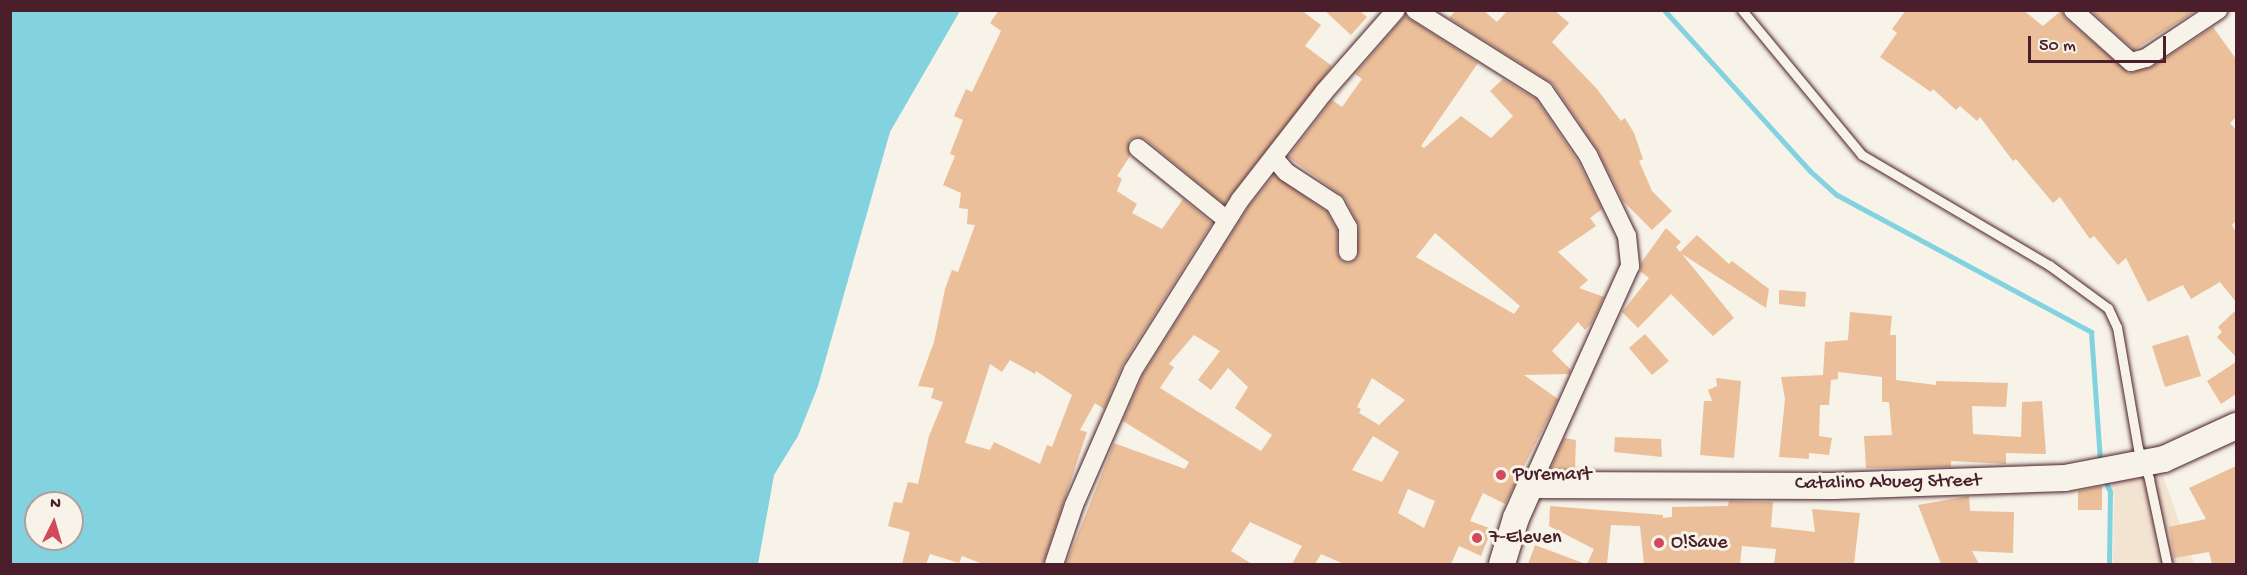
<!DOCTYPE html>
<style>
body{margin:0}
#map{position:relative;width:2247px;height:575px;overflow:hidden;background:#f7f3e8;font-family:"Gochi Hand",sans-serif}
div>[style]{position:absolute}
.built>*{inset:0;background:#f3e3d1}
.water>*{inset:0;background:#83d2df}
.stream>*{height:5px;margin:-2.5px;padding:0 2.5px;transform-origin:2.5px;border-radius:2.5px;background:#83d2df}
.building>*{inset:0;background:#ebbf9a}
.roads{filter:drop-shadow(0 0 2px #4a1f2b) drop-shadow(0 0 2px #4a1f2b)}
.lane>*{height:9px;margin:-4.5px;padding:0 4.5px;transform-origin:4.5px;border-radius:4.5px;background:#f7f3e8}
.street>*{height:18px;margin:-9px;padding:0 9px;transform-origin:9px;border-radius:9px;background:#f7f3e8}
.secondary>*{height:26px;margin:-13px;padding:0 13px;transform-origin:13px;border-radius:13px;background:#f7f3e8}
.dots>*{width:16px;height:16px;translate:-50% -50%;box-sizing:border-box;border:3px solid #f7f3e8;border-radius:50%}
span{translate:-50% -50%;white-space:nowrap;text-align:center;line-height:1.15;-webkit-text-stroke:6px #f7f3e8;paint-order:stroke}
.poi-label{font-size:20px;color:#4a1f2b}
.left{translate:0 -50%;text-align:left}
.street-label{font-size:20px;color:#4a1f2b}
.frame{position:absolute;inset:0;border:12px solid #4a1f2b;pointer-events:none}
.north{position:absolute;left:24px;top:491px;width:60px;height:60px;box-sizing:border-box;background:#f7f3e8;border:2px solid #b29e9c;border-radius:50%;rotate:5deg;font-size:16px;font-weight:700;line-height:24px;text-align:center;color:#4a1f2b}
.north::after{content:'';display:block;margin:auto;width:21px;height:27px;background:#d1495b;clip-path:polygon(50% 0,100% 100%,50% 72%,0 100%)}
.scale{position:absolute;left:2028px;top:36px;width:138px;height:27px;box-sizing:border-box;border:3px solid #4a1f2b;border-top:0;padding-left:8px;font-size:18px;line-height:21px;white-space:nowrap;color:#4a1f2b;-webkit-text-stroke:4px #f7f3e8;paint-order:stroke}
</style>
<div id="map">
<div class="built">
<i style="clip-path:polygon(2161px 470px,2194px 564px,2113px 564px,2114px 496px,2109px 482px)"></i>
</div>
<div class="water">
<i style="clip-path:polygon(evenodd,10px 11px,11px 10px,960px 11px,890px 132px,818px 386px,798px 436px,774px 475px,758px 564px,11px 564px,10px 11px,36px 503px,72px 503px,72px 539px,36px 539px,36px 503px)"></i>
</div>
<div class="stream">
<i style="left:1664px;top:10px;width:217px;rotate:47.8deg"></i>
<i style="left:1810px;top:171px;width:36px;rotate:42deg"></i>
<i style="left:1837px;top:195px;width:289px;rotate:28.3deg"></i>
<i style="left:2091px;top:332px;width:130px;rotate:86deg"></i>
<i style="left:2106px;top:482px;width:11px;rotate:68deg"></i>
<i style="left:2110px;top:492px;width:72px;rotate:90.8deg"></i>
</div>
<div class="building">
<i style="clip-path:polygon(evenodd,999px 10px,1301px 10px,1321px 25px,1305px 46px,1332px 66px,1224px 204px,1145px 139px,1135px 137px,1129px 141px,1130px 156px,1117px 176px,1122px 179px,1117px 191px,1137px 204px,1132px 213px,1162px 229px,1183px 199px,1212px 223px,1123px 364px,1104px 409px,1095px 403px,1080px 430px,1087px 432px,1043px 564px,983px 564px,962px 556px,959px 563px,930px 554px,926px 564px,902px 564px,910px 532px,888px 526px,894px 502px,902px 503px,908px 482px,918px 484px,929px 436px,943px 402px,931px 398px,934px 388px,918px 386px,934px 342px,945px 289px,952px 270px,958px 272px,975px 225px,967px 224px,968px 209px,959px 208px,961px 193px,943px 185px,955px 156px,950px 154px,963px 120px,954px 116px,966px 89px,972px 92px,1001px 31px,990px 23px,999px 10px,1010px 360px,1035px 374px,1036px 371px,1072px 395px,1052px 447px,1047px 445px,1040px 464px,994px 442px,990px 450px,965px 443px,990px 364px,1002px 372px,1010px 360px)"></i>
<i style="clip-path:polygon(1324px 10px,1359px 10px,1367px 17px,1351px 35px)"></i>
<i style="clip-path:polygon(1456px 10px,1483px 10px,1497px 22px,1508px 10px,1554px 10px,1569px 23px,1552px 42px,1597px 89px,1621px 121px,1625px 118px,1634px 133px,1643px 159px,1639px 161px,1652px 191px,1672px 211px,1652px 230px,1623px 201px,1597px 149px,1553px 84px,1449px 18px)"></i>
<i style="clip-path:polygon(1906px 10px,2023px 10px,2043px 26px,2062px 10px,2065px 18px,2129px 73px,2152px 67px,2213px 27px,2236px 59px,2236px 117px,2230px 123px,2236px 130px,2236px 221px,2232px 225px,2236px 232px,2236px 302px,2220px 282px,2191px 299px,2183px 285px,2148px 302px,2126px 258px,2118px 265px,2094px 236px,2090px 239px,2060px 197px,2053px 203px,2016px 159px,2013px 161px,1980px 117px,1977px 121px,1960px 106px,1956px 110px,1933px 89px,1931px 92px,1880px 57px,1897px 33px,1892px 29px)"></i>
<i style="clip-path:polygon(2090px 10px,2197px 10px,2134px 50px)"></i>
<i style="clip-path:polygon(evenodd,1405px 16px,1478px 63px,1421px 146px,1424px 148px,1461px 116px,1491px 138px,1513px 116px,1490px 91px,1503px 79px,1536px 99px,1578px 161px,1602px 209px,1590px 218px,1596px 226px,1558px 252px,1588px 280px,1579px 288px,1604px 297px,1591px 324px,1585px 330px,1578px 322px,1552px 351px,1571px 370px,1569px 374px,1524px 375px,1558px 399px,1505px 504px,1483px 493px,1470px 521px,1492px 529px,1481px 556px,1459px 546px,1451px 564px,1344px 564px,1321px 554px,1315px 564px,1292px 564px,1302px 546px,1250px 522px,1231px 551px,1252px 564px,1066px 564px,1114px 443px,1185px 469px,1189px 462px,1123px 421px,1143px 375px,1249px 206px,1274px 175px,1327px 212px,1337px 230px,1337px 253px,1342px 261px,1349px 263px,1357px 258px,1359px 226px,1345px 198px,1288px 157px,1332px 100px,1342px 107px,1362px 79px,1355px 74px,1405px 16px,1435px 233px,1520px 306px,1514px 314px,1416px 257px,1435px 233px,1405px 16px,1194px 335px,1220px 351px,1198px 380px,1211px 390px,1228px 368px,1248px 387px,1235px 408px,1272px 435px,1261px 451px,1160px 388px,1174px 367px,1169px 364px,1194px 335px,1405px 16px,1372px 378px,1405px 400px,1379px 425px,1359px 413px,1361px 409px,1357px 407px,1372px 378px,1405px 16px,1373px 436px,1399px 452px,1382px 482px,1352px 470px,1373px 436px,1405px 16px,1408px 489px,1435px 501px,1424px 528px,1398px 513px,1408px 489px)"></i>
<i style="clip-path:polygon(1666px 228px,1681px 242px,1676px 247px,1680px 252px,1697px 235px,1729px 264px,1732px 261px,1769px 289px,1766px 308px,1682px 254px,1734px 318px,1713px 336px,1671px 294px,1638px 328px,1622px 312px,1649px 278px,1640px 271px,1641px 263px)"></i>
<i style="clip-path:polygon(1779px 290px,1806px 292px,1805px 307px,1779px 304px)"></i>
<i style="clip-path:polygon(2236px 310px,2236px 357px,2217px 337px,2222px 332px,2218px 327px)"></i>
<i style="clip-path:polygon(1850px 312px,1892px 316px,1890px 335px,1896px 335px,1896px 380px,1936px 385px,1936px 381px,2008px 383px,2006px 407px,1972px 406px,1973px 434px,2021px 437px,2022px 402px,2042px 401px,2046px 454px,2006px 453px,2006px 464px,1951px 461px,1951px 467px,1866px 468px,1864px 436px,1892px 435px,1889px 402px,1882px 402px,1882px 377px,1838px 372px,1838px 379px,1831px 380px,1829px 405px,1820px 405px,1819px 436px,1832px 438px,1829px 455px,1809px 453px,1809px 459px,1779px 457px,1785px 399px,1781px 377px,1823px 375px,1825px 342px,1848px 340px)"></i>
<i style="clip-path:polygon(1645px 334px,1669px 361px,1652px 375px,1629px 348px)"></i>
<i style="clip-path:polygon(2188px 335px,2201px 376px,2165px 387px,2152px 346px)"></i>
<i style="clip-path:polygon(2236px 362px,2236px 394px,2221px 404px,2207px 381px)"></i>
<i style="clip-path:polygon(1716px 378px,1741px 381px,1734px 458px,1700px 455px,1704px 401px,1712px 401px,1708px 390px,1717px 386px)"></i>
<i style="clip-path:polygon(1615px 437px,1661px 439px,1662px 457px,1614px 452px)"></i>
<i style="clip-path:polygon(1564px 438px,1576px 440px,1575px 470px,1550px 470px)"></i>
<i style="clip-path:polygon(2236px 466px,2236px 564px,2212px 564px,2209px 552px,2174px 558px,2169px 527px,2206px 519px,2189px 488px)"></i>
<i style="clip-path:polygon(2102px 486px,2102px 510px,2078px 510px,2078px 491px)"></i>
<i style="clip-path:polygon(1969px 496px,1970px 511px,2014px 512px,2013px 553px,1972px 551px,1979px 564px,1941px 564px,1918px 505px)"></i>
<i style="clip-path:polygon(1729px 501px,1773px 502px,1771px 527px,1815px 532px,1812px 509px,1860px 513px,1854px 564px,1774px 564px,1776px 549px,1742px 546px,1740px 564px,1644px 564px,1640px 526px,1611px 525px,1607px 564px,1587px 564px,1594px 549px,1549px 526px,1550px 506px,1663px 515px,1663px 518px,1672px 517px,1672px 507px,1728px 506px)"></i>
<i style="clip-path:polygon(1535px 545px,1583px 563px,1583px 564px,1528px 564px)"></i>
</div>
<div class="roads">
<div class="lane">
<i style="left:1742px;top:10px;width:188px;rotate:50.4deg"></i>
<i style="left:1862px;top:155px;width:217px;rotate:30.5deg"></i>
<i style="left:2049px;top:265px;width:73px;rotate:36.1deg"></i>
<i style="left:2108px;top:308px;width:21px;rotate:65deg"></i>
<i style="left:2117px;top:327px;width:123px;rotate:80.2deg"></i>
<i style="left:2138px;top:448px;width:33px;rotate:70deg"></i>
<i style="left:2149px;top:479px;width:87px;rotate:78deg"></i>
</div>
<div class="street">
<i style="left:1415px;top:10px;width:152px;rotate:32.1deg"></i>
<i style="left:1544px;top:91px;width:78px;rotate:55.5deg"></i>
<i style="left:1588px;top:155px;width:90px;rotate:64.3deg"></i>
<i style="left:1627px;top:236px;width:30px;rotate:84deg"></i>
<i style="left:1630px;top:266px;width:240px;rotate:114.3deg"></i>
<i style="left:2073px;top:10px;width:78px;rotate:41.9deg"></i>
<i style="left:2131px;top:62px;width:16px;rotate:-15deg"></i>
<i style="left:2146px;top:58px;width:87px;rotate:-33.7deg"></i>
<i style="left:1138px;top:148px;width:114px;rotate:39deg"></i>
<i style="left:1274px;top:158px;width:18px;rotate:49deg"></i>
<i style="left:1286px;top:172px;width:59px;rotate:33.1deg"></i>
<i style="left:1335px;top:204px;width:26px;rotate:61deg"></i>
<i style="left:1348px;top:227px;width:25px;rotate:90deg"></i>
<i style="left:1054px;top:564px;width:62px;rotate:-71.3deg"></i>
<i style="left:1074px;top:505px;width:147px;rotate:-66.4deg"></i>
<i style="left:1133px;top:370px;width:201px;rotate:-57.8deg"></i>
<i style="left:1240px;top:200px;width:137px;rotate:-52.1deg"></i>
<i style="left:1324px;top:92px;width:109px;rotate:-48.7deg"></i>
</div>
<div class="secondary">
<i style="left:1502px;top:564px;width:48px;rotate:-73.1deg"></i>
<i style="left:1516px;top:518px;width:36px;rotate:-66deg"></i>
<i style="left:1531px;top:485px;width:302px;rotate:0.2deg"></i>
<i style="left:1833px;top:486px;width:232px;rotate:-2deg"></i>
<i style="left:2065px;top:478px;width:101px;rotate:-10.9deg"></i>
<i style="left:2164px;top:459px;width:79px;rotate:-24.6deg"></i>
</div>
</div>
<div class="dots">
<i style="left:1501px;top:475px;background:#d1495b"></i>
<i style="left:1477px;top:538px;background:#d1495b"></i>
<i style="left:1659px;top:543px;background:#d1495b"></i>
</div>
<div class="poi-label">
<span class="left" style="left:1513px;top:475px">Puremart</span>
<span class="left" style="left:1489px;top:538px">7-Eleven</span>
<span class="left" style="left:1671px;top:543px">O!Save</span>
</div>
<div class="street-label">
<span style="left:1888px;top:483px;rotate:-1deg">Catalino Abueg Street</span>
</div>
<div class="frame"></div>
<div class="north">N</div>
<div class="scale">50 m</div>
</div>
